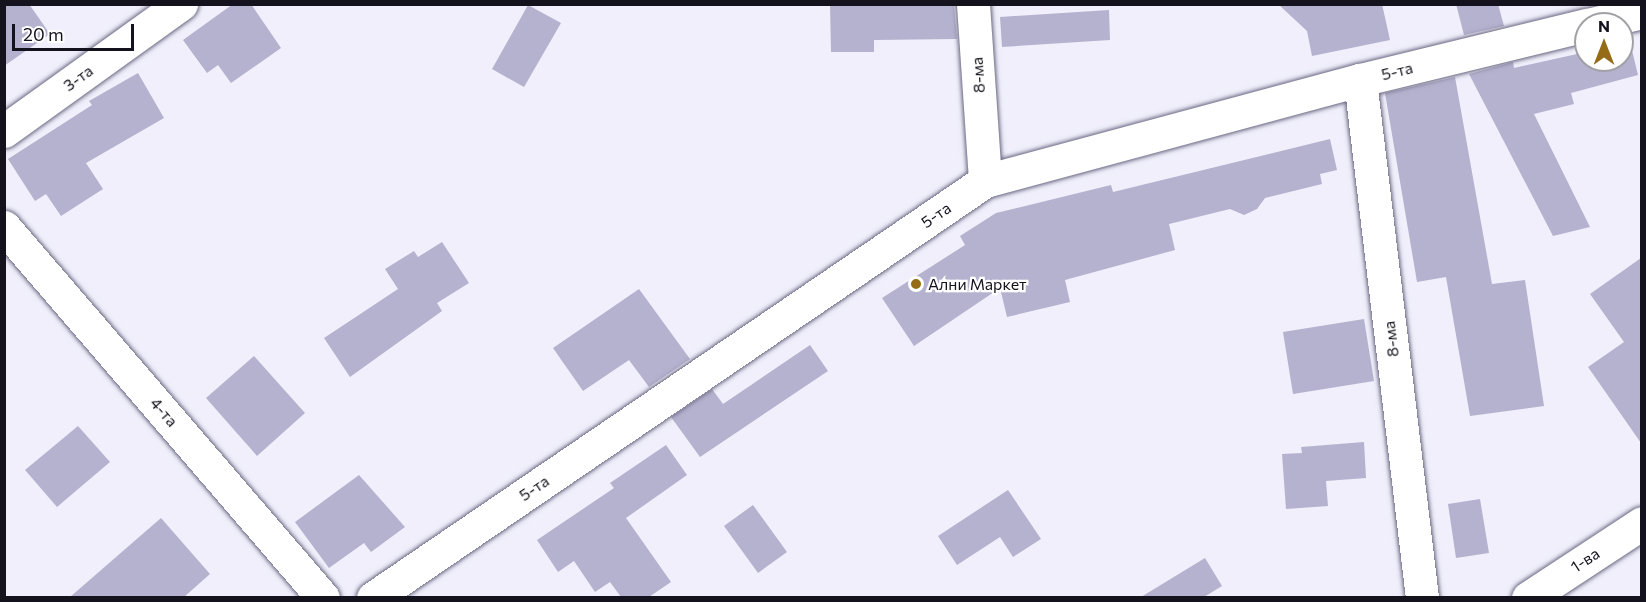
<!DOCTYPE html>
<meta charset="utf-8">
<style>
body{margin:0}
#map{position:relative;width:1646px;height:602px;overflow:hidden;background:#f0effb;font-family:Commissioner,sans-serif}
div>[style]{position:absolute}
.building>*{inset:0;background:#b4b2ce}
.roads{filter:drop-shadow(0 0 2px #6a6882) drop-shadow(0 0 2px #6a6882)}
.minor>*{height:33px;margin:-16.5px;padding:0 16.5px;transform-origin:16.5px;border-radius:16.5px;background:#fff}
.dots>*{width:16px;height:16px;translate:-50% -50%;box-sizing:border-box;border:3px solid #fff;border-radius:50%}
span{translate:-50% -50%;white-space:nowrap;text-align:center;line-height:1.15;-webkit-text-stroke:4.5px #fff;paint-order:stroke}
.street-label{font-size:16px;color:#14131d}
.poi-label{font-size:16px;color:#14131d}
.left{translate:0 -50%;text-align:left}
.frame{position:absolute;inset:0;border:6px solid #14131d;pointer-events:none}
.north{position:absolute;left:1574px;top:12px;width:60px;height:60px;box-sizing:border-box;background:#fff;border:2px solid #a1a1a5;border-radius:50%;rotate:0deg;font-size:16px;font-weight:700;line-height:24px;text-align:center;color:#14131d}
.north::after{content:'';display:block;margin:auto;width:21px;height:27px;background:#956b17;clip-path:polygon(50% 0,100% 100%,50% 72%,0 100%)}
.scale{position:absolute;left:12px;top:24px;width:122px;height:27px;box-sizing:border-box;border:3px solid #14131d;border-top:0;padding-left:8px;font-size:18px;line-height:21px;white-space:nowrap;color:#14131d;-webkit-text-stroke:4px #fff;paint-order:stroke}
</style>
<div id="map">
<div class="building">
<i style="clip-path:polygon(4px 4px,29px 4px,50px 34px,4px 66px)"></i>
<i style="clip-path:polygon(233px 4px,251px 4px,281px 48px,231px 83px,218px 65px,207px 73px,183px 40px)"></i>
<i style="clip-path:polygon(830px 4px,954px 4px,957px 39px,874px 40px,874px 52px,831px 52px)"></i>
<i style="clip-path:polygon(1278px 4px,1382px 4px,1390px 40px,1312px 56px,1307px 31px)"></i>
<i style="clip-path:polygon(1456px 4px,1498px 4px,1504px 26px,1464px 35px)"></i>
<i style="clip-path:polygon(528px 5px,561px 23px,524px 87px,492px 69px)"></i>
<i style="clip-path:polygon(1109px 10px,1110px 40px,1002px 47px,1000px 17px)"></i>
<i style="clip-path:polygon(1630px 42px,1638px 75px,1571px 93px,1574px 104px,1534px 114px,1590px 227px,1553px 236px,1469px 74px,1513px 62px,1514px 68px,1586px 52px,1586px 60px,1622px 60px,1622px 43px)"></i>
<i style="clip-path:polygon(138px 73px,164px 118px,86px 163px,103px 189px,61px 216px,46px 194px,35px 201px,8px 159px,92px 105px,89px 101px)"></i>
<i style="clip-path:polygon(1455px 77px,1492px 284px,1525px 280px,1544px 406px,1470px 416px,1446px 277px,1417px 282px,1385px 93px)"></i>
<i style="clip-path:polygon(1330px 139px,1337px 170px,1320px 174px,1322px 184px,1265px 198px,1257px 209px,1244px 215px,1230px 209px,1169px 224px,1175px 250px,1065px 280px,1070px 302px,1007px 317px,1000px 288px,914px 346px,882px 298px,965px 245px,960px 236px,996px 213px,1111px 185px,1113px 192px)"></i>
<i style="clip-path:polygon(442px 242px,469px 283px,437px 303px,442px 311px,350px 377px,324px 338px,398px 289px,385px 269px,414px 251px,418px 257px)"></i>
<i style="clip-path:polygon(1641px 258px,1641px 443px,1588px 367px,1624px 342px,1590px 294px)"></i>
<i style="clip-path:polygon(639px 289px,690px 359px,649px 387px,629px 360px,583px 391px,553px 348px)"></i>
<i style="clip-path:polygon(1364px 319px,1374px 381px,1293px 394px,1283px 332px)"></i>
<i style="clip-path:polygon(810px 345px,828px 371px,700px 457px,671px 417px,712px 389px,723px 404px)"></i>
<i style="clip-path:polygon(254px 356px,305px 413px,257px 456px,206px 398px)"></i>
<i style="clip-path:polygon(78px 426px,110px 462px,57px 507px,25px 470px)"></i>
<i style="clip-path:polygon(1364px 442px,1366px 478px,1326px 481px,1328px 506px,1286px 509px,1282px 454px,1302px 453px,1301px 447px)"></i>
<i style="clip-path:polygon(666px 445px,687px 475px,626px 518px,671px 582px,649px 597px,621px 597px,610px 582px,595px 592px,574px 561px,558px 572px,537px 540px,614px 488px,610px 483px)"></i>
<i style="clip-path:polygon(359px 475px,405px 527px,371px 552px,364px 543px,329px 568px,295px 522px)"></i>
<i style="clip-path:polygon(1008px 490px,1041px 539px,1013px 557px,1000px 537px,957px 565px,938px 536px)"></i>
<i style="clip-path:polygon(1480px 499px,1489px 553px,1456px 558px,1448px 504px)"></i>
<i style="clip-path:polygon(753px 505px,787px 552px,758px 573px,724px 526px)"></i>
<i style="clip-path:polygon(161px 518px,210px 574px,184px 597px,70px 597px)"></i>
<i style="clip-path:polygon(1205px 558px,1222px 586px,1204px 597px,1141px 597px)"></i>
</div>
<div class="roads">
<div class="minor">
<i style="left:973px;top:4px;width:177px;rotate:86.1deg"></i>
<i style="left:1592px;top:24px;width:51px;rotate:-13.5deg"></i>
<i style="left:1360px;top:80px;width:522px;rotate:83.17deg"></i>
<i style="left:4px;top:131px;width:218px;rotate:-35.7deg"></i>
<i style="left:4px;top:227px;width:489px;rotate:49.3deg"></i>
<i style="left:373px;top:598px;width:741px;rotate:-34.27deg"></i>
<i style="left:985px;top:181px;width:388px;rotate:-15.1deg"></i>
<i style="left:1360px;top:80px;width:233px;rotate:-13.7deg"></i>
<i style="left:1528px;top:598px;width:136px;rotate:-33.3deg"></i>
</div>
</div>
<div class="dots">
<i style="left:916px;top:284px;background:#956b17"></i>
</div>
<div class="street-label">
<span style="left:1397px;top:71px;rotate:-14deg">5-та</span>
<span style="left:978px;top:75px;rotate:-94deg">8-ма</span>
<span style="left:78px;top:78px;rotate:-36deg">3-та</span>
<span style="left:936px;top:215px;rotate:-34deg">5-та</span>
<span style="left:1391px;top:339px;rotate:-97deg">8-ма</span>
<span style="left:164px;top:412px;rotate:49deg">4-та</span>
<span style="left:534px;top:488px;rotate:-34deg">5-та</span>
<span style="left:1585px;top:560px;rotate:-33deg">1-ва</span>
</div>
<div class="poi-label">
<span class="left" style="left:928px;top:284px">Ални Маркет</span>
</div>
<div class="frame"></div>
<div class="north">N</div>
<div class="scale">20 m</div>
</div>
